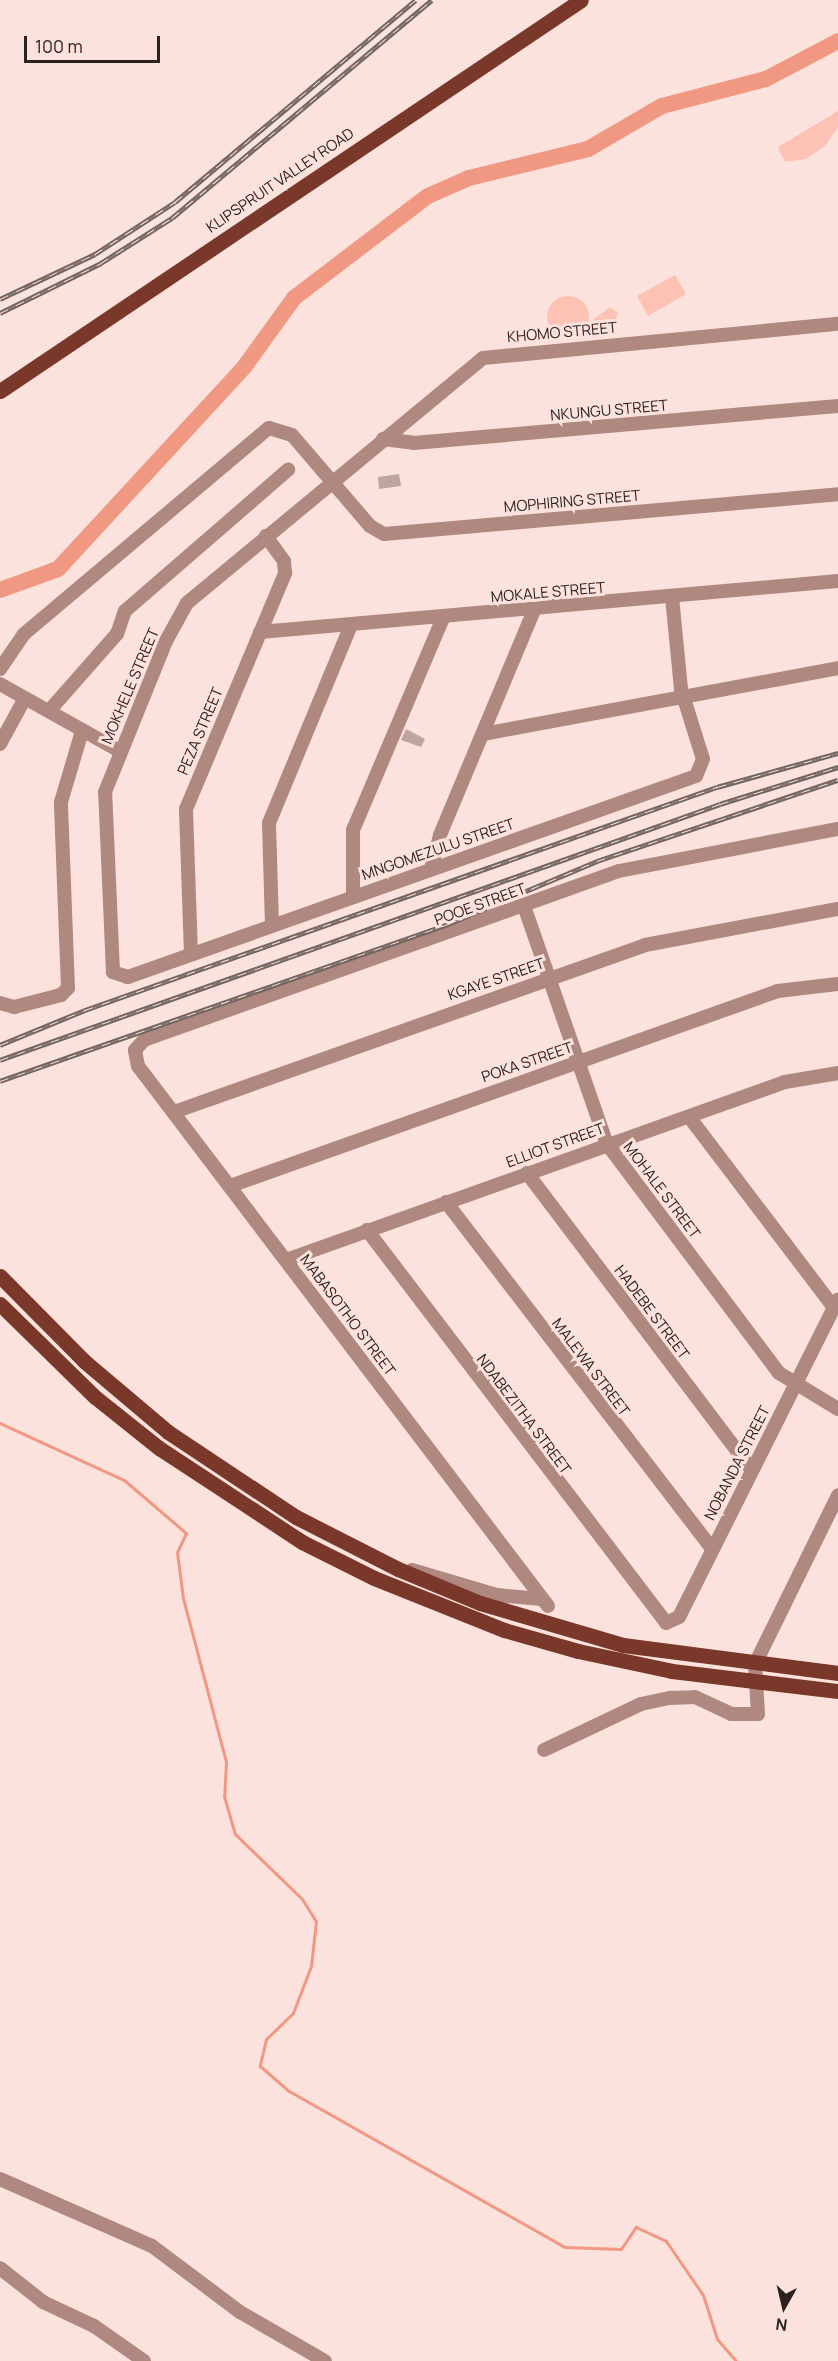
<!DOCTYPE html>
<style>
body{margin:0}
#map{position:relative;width:838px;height:2361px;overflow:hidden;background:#fbe2dc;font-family:Manrope,sans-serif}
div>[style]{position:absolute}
.green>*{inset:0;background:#fdc2b4}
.round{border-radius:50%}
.stream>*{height:3px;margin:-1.5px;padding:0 1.5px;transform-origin:1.5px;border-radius:1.5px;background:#f19883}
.river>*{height:16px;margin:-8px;padding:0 8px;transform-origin:8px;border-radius:8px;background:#f19883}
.building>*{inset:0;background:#bea5a0}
.minor>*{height:14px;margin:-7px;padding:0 7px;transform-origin:7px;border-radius:7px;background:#af887f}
.major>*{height:15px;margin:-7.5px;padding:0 7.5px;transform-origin:7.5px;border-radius:7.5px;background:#793829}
.rail>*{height:5px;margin-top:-2.5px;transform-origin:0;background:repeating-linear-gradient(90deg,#fbe2dc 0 9px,#726460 0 18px);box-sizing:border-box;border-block:2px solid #726460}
span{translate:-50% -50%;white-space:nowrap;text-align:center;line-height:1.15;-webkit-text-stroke:6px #fbe2dc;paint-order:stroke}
.street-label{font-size:15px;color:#2b2220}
.north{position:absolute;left:754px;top:2277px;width:60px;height:60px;-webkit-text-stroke:4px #fbe2dc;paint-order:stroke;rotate:188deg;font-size:16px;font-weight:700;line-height:24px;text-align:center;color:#2b2220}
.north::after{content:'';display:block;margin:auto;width:21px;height:27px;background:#2b2220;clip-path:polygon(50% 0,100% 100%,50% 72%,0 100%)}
.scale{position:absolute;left:24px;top:36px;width:136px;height:27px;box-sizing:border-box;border:3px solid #2b2220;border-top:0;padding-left:8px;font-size:18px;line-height:21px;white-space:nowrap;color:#2b2220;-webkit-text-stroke:4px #fbe2dc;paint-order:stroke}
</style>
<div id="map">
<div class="green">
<i style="clip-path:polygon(838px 111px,838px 127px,826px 145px,806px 159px,785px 162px,778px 147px)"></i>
<i style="clip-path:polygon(675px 275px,686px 294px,648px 316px,637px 296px)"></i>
<i class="round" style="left:547px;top:296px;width:42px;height:42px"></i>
<i style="clip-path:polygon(610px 307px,618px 313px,613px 327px,609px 333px,596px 333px,594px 319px)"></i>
</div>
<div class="stream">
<i style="left:0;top:1423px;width:136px;rotate:24.7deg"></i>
<i style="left:124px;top:1480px;width:82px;rotate:40.5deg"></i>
<i style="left:186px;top:1533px;width:21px;rotate:115deg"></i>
<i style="left:177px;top:1552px;width:46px;rotate:82.6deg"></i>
<i style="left:183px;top:1598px;width:170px;rotate:75.3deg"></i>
<i style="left:226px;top:1762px;width:34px;rotate:93deg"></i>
<i style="left:224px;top:1796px;width:40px;rotate:74deg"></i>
<i style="left:235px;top:1834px;width:93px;rotate:44.1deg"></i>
<i style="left:302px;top:1899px;width:26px;rotate:58deg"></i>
<i style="left:316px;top:1921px;width:45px;rotate:96.3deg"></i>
<i style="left:311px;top:1966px;width:50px;rotate:111deg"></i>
<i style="left:293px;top:2013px;width:37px;rotate:136deg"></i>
<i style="left:266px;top:2039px;width:28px;rotate:103deg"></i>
<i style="left:260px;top:2066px;width:38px;rotate:41deg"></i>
<i style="left:289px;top:2091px;width:317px;rotate:29.5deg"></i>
<i style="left:565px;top:2247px;width:56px;rotate:2deg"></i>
<i style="left:621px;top:2249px;width:27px;rotate:-56deg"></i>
<i style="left:636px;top:2227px;width:33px;rotate:25deg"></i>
<i style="left:666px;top:2241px;width:65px;rotate:55.6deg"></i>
<i style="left:703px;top:2295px;width:46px;rotate:72.3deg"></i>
<i style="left:717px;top:2339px;width:29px;rotate:49deg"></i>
</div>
<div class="river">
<i style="left:0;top:590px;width:62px;rotate:-19.9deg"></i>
<i style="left:58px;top:569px;width:276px;rotate:-47.3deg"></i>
<i style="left:245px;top:366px;width:84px;rotate:-54.2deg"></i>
<i style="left:294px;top:298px;width:168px;rotate:-37.3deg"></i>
<i style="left:428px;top:196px;width:45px;rotate:-23.7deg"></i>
<i style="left:469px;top:178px;width:122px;rotate:-13.7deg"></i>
<i style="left:588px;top:149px;width:86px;rotate:-30.2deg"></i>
<i style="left:662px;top:106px;width:107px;rotate:-14.6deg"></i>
<i style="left:766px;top:79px;width:81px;rotate:-27.8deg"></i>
</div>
<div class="building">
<i style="clip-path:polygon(399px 474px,401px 486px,379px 489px,378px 477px)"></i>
<i style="clip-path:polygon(406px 729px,425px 739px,421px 747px,401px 740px)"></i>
</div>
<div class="minor">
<i style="left:383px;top:439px;width:31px;rotate:7deg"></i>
<i style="left:414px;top:443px;width:426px;rotate:-5deg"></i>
<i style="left:672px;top:597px;width:92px;rotate:84.4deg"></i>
<i style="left:681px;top:689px;width:73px;rotate:72.6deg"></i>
<i style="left:703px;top:759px;width:18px;rotate:112deg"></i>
<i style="left:696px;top:776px;width:603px;rotate:160.51deg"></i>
<i style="left:128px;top:977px;width:16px;rotate:-162deg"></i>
<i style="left:113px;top:972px;width:180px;rotate:-92.5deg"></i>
<i style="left:105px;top:792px;width:163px;rotate:-68deg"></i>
<i style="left:166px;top:641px;width:43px;rotate:-61.1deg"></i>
<i style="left:187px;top:603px;width:384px;rotate:-39.6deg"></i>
<i style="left:483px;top:358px;width:357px;rotate:-5.5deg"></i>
<i style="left:260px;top:632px;width:580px;rotate:-5.04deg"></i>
<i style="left:0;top:669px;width:42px;rotate:-55.6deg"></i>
<i style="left:24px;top:634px;width:320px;rotate:-40.1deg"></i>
<i style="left:269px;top:428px;width:24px;rotate:17deg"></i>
<i style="left:292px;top:435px;width:120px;rotate:49.4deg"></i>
<i style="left:370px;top:526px;width:16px;rotate:30deg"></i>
<i style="left:384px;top:534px;width:456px;rotate:-5deg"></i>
<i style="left:0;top:684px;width:137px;rotate:29.2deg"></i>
<i style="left:49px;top:711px;width:103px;rotate:-48.6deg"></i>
<i style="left:117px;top:634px;width:24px;rotate:-71deg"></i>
<i style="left:125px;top:611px;width:216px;rotate:-40.9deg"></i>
<i style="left:483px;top:734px;width:361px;rotate:-10.5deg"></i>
<i style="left:0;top:744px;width:52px;rotate:-61.5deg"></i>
<i style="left:431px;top:869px;width:35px;rotate:-75deg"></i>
<i style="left:440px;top:835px;width:244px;rotate:-67.3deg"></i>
<i style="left:353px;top:897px;width:67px;rotate:-90deg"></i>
<i style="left:353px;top:830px;width:230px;rotate:-67deg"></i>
<i style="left:524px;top:906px;width:252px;rotate:70.8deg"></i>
<i style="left:607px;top:1144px;width:286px;rotate:53.1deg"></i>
<i style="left:779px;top:1373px;width:69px;rotate:31.4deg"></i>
<i style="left:272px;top:925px;width:102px;rotate:-91.7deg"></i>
<i style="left:269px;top:823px;width:212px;rotate:-67.5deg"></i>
<i style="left:191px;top:954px;width:145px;rotate:-92deg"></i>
<i style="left:186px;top:809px;width:256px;rotate:-67.2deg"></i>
<i style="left:285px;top:573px;width:12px;rotate:-95deg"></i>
<i style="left:284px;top:561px;width:31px;rotate:-126deg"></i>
<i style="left:0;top:1003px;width:15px;rotate:16deg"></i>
<i style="left:14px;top:1007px;width:49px;rotate:-14.3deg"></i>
<i style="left:61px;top:995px;width:10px;rotate:-45deg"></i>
<i style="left:68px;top:988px;width:186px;rotate:-92.2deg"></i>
<i style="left:61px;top:802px;width:74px;rotate:-73.5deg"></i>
<i style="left:174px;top:1112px;width:500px;rotate:-19.5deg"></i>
<i style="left:645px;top:945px;width:196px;rotate:-10.6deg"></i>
<i style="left:690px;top:1118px;width:238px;rotate:52.8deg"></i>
<i style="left:527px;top:1173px;width:373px;rotate:52.9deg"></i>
<i style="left:230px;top:1186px;width:582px;rotate:-19.59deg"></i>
<i style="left:778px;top:991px;width:60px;rotate:-6.7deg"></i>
<i style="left:446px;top:1202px;width:437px;rotate:52.5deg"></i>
<i style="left:367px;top:1230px;width:494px;rotate:52.7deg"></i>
<i style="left:666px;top:1623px;width:14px;rotate:-25deg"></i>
<i style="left:679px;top:1617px;width:355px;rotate:-63.4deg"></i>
<i style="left:286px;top:1260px;width:530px;rotate:-19.63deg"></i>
<i style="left:785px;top:1082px;width:54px;rotate:-9.6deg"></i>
<i style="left:412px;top:1570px;width:89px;rotate:16.4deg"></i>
<i style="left:497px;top:1595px;width:45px;rotate:5.1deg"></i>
<i style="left:548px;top:1606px;width:678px;rotate:-127.21deg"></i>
<i style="left:138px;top:1066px;width:16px;rotate:-101deg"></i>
<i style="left:135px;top:1050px;width:13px;rotate:-48deg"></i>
<i style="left:144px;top:1040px;width:504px;rotate:-19.59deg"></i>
<i style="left:619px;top:871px;width:223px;rotate:-10.9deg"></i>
<i style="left:544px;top:1750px;width:107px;rotate:-25.4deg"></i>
<i style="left:641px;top:1704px;width:30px;rotate:-12deg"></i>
<i style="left:670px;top:1698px;width:25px;rotate:-2deg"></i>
<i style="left:695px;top:1697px;width:40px;rotate:25deg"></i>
<i style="left:731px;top:1714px;width:27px"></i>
<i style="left:758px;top:1714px;width:50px;rotate:-93.4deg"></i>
<i style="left:755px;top:1664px;width:188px;rotate:-63.8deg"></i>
<i style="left:0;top:2179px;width:166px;rotate:23.8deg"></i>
<i style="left:152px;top:2246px;width:110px;rotate:36.9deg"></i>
<i style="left:240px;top:2312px;width:98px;rotate:30deg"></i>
<i style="left:0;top:2268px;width:55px;rotate:38.3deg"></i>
<i style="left:43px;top:2302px;width:56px;rotate:25.2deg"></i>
<i style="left:94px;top:2326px;width:61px;rotate:35deg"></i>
</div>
<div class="major">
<i style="left:0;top:391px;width:700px;rotate:-33.94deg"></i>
<i style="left:0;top:1276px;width:120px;rotate:45.3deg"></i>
<i style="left:84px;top:1361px;width:110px;rotate:40.2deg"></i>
<i style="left:168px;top:1432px;width:154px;rotate:33.6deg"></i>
<i style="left:296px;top:1517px;width:114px;rotate:27deg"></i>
<i style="left:398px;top:1569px;width:89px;rotate:22.5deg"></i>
<i style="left:480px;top:1603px;width:149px;rotate:16.4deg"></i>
<i style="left:623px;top:1645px;width:217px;rotate:7.4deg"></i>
<i style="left:0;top:1304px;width:133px;rotate:44.4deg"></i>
<i style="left:95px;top:1397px;width:82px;rotate:38.6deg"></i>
<i style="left:159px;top:1448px;width:171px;rotate:33.3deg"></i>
<i style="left:302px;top:1542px;width:80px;rotate:26.6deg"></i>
<i style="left:374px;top:1578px;width:140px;rotate:21.8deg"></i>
<i style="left:504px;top:1630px;width:77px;rotate:15.8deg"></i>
<i style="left:578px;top:1651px;width:96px;rotate:12deg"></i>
<i style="left:672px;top:1671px;width:167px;rotate:6.9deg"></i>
</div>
<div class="rail">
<i style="left:0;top:299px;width:105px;rotate:-25.3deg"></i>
<i style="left:95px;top:254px;width:95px;rotate:-33deg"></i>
<i style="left:175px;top:202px;width:314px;rotate:-40deg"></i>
<i style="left:0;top:313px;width:113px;rotate:-26.3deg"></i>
<i style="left:101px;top:263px;width:84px;rotate:-32.4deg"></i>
<i style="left:172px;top:218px;width:339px;rotate:-40deg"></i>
<i style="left:0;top:1045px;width:92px;rotate:-22.4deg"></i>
<i style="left:85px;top:1010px;width:670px;rotate:-19.44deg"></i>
<i style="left:717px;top:787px;width:126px;rotate:-15.7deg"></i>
<i style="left:0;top:1060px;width:764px;rotate:-19.57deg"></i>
<i style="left:720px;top:804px;width:124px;rotate:-17.4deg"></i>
<i style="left:0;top:1081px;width:475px;rotate:-19.3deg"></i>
<i style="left:448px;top:924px;width:162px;rotate:-22.9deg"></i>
<i style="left:597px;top:861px;width:254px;rotate:-18.6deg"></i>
</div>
<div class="street-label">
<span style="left:280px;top:180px;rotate:-34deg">KLIPSPRUIT VALLEY ROAD</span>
<span style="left:562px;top:332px;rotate:-5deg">KHOMO STREET</span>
<span style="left:609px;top:410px;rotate:-5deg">NKUNGU STREET</span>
<span style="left:572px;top:501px;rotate:-5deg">MOPHIRING STREET</span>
<span style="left:548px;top:592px;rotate:-5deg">MOKALE STREET</span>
<span style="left:130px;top:686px;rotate:-67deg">MOKHELE STREET</span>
<span style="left:200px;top:731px;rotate:-67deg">PEZA STREET</span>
<span style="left:438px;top:849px;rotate:-19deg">MNGOMEZULU STREET</span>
<span style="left:480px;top:904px;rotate:-20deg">POOE STREET</span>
<span style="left:496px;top:979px;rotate:-19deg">KGAYE STREET</span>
<span style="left:527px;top:1062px;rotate:-19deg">POKA STREET</span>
<span style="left:555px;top:1145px;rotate:-20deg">ELLIOT STREET</span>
<span style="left:662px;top:1190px;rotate:53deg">MOHALE STREET</span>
<span style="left:652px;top:1312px;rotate:53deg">HADEBE STREET</span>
<span style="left:348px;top:1315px;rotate:53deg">MABASOTHO STREET</span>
<span style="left:591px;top:1367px;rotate:53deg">MALEWA STREET</span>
<span style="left:524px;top:1414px;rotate:53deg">NDABEZITHA STREET</span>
<span style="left:737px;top:1463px;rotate:-63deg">NOBANDA STREET</span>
</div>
<div class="north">N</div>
<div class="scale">100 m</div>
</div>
